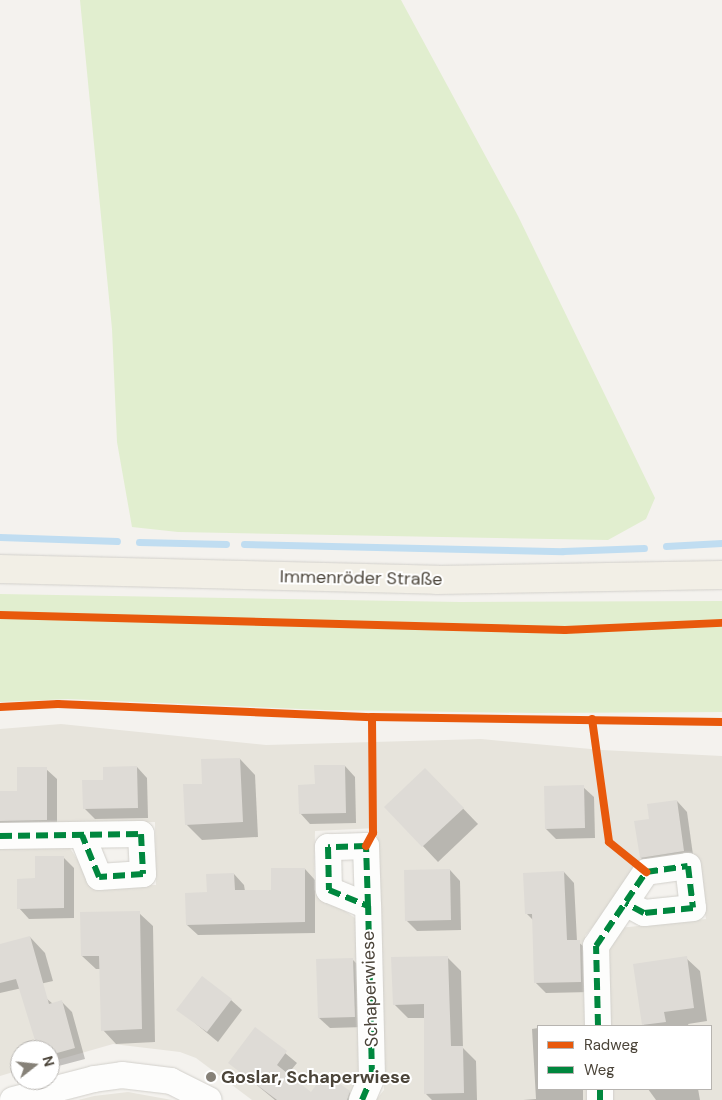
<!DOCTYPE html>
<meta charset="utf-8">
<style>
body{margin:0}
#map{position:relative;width:722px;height:1100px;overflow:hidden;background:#f4f2ee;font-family:"DM Sans",sans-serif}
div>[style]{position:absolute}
.residential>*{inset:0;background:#e7e4dc}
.green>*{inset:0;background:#e1eecf}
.shadow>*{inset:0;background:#0003}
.stream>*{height:7px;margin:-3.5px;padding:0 3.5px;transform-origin:3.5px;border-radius:3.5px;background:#c0ddf1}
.building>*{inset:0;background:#dedbd6}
.roads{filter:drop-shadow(0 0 1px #d2d0cb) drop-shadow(0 0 1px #d2d0cb)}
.street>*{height:26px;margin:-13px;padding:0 13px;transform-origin:13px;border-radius:13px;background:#fdfdfc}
.primary>*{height:28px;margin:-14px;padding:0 14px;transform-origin:14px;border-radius:14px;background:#f2efe6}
.quiet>*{height:6px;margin-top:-3px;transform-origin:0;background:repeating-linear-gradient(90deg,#00873e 0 12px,transparent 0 18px)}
.cycleway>*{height:8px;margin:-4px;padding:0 4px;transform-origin:4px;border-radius:4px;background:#e8590c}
.dots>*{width:14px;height:14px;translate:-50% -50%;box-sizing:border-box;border:2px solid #fff;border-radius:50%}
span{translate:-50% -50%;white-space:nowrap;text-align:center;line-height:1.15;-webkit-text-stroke:4px #fff;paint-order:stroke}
.street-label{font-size:18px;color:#4b4439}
.poi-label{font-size:18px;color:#4b4439;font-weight:700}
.left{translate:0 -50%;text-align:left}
.legend{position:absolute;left:537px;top:1025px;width:175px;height:65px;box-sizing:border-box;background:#fff;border:1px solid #b7b4b0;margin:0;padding:6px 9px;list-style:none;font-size:15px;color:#4b4439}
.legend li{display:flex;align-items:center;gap:10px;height:25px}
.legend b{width:25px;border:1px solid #b7b4b0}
.north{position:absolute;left:10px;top:1040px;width:50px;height:50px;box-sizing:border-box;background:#fff;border:1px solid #b7b4b0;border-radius:50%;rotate:74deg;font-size:14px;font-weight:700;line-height:20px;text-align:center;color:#4b4439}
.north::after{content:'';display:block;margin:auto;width:18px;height:22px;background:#868178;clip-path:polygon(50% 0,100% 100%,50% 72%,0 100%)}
</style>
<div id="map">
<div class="residential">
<i style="clip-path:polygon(61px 724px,266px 745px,481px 739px,602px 750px,722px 756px,722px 1100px,613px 1100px,612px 1089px,711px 1089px,711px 1026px,610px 1026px,607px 944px,619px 928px,706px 919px,695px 855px,645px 863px,585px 936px,587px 1026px,538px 1026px,538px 1089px,589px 1089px,589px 1100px,376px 1100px,384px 1090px,377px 828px,315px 831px,314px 890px,358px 920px,363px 1080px,348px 1100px,252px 1100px,196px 1058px,180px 1052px,113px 1044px,50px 1062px,50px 1050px,20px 1050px,20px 1070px,0 1076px,0 847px,68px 845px,94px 886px,156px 885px,155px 822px,0 825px,0 729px)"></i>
<i style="clip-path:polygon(128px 1092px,172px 1100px,78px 1100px,94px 1096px)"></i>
</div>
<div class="green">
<i style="clip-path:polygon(80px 0,401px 0,518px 216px,655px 498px,646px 519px,608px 540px,178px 532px,132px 527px,117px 442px,112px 329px)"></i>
<i style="clip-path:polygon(0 594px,460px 602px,722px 601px,722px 712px,535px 713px,325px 710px,68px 699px,0 702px)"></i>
</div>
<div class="shadow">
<i style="clip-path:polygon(240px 759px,255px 775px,258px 837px,202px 840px,186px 824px,203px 785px)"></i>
<i style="clip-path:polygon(345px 766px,355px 777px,356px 823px,310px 824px,300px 813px,316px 786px)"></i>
<i style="clip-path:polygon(137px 767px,147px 778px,148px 818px,95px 819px,84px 808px)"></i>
<i style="clip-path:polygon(46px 769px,57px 779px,57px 830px,0 827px,0 792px,18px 793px)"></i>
<i style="clip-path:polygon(425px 769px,478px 824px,438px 862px,386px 807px)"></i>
<i style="clip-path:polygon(583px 787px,594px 797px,595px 838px,556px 839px,546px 829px)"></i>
<i style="clip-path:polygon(677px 801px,687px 812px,694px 862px,651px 868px,641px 858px,651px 821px)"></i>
<i style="clip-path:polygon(63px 857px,74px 868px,74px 918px,29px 919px,19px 908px,36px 880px)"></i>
<i style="clip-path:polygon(305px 869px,315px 880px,315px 933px,198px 935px,187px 925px,234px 874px,244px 885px,245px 891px,272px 891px)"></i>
<i style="clip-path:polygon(450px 870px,460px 881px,461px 930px,417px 931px,406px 920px)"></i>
<i style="clip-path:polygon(564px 872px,574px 883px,577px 941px,590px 952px,591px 992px,546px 993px,535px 982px,534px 921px,526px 913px)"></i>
<i style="clip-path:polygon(139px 913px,153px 926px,155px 1042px,116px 1044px,103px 1030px,101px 969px,96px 969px,82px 956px)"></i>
<i style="clip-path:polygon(30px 937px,45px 953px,53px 981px,0 993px,0 945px)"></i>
<i style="clip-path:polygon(447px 957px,461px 971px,463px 1048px,476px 1061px,477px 1100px,432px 1100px,426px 1094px,425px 1018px,408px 1018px,394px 1004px)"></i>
<i style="clip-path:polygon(686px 958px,700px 971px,707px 1021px,688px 1024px,689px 1026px,644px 1026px,635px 965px)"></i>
<i style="clip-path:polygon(353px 960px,363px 970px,365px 1027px,330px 1028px,319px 1018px)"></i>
<i style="clip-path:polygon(46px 998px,53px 1004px,62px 1002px,72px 1012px,85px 1059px,51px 1068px,50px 1050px,39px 1050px)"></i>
<i style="clip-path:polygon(231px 1000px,242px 1010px,218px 1042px,178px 1009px)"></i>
<i style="clip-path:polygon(538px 1028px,538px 1089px,583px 1089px,583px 1100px,523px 1100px,536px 1099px,532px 1029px)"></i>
<i style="clip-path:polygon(256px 1029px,297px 1063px,287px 1075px,312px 1094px,348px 1091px,357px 1100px,275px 1100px,230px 1063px)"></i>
<i style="clip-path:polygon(648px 1089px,698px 1089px,700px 1100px,656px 1100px)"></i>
</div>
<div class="stream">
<i style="left:0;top:537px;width:117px;rotate:2deg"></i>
<i style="left:139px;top:542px;width:87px;rotate:1.3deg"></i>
<i style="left:244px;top:544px;width:319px;rotate:1.3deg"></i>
<i style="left:563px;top:551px;width:81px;rotate:-2.1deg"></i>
<i style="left:666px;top:546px;width:56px;rotate:-3.1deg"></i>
</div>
<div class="building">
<i style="clip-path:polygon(240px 758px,243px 822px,185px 825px,183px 784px,202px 784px,201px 759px)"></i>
<i style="clip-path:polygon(314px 765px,345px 765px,346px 813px,299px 814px,298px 785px,315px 784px)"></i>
<i style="clip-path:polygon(137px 766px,138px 808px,83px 809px,82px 780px,103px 780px,103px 767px)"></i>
<i style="clip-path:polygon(17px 767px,47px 767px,47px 820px,0 821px,0 791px,17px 791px)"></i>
<i style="clip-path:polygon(425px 768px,464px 808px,422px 847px,384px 807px)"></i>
<i style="clip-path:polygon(584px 785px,585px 828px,545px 829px,544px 786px)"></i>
<i style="clip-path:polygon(677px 800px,684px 851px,640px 858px,634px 821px,649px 819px,647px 804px)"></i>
<i style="clip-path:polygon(35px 856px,64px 856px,64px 908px,17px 909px,17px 879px,35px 878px)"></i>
<i style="clip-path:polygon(271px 868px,305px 868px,305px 922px,186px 925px,185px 893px,207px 892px,206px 874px,234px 873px,235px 890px,271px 890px)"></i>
<i style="clip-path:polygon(450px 869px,451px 920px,405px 921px,404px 870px)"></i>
<i style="clip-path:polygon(564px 871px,567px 940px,580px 940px,581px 982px,534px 983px,532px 914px,525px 914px,523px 873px)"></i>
<i style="clip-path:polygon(140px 911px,142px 1029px,101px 1031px,99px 956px,81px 956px,80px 912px)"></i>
<i style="clip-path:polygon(30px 936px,49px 1004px,62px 1000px,75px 1048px,50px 1055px,50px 1050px,38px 1050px,16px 979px,0 983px,0 944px)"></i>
<i style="clip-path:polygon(448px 956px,451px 1046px,463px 1046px,464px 1093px,424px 1094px,424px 1004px,393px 1005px,391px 957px)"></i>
<i style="clip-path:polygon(687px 956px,694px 1008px,664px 1012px,666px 1022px,642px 1025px,633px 964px)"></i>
<i style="clip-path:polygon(353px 958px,355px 1017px,318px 1018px,316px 959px)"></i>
<i style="clip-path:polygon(202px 976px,232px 999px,207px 1032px,176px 1010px)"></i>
<i style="clip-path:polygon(255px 1027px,287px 1051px,277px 1065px,311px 1092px,325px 1073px,350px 1091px,347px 1100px,277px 1100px,228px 1063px)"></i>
</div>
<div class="roads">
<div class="street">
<i style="left:0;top:836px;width:141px;rotate:-0.8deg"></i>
<i style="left:141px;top:834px;width:40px;rotate:87.1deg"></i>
<i style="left:143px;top:874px;width:44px;rotate:176.1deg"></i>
<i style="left:99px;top:877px;width:45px;rotate:-112deg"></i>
<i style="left:598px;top:1026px;width:80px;rotate:-91.4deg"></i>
<i style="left:596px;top:946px;width:89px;rotate:-56deg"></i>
<i style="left:646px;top:872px;width:42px;rotate:-8.1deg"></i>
<i style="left:688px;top:866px;width:42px;rotate:83.2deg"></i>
<i style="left:693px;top:908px;width:49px;rotate:174.2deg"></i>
<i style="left:644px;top:913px;width:21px;rotate:-152deg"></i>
<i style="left:600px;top:1089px;width:11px;rotate:90deg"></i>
<i style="left:13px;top:1100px;width:84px;rotate:-14.5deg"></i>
<i style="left:94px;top:1079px;width:28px;rotate:-8deg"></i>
<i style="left:122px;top:1075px;width:49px;rotate:7deg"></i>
<i style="left:171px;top:1081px;width:42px;rotate:26.6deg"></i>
<i style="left:362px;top:1100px;width:25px;rotate:-67deg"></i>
<i style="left:372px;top:1077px;width:171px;rotate:-91.3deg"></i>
<i style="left:368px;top:906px;width:60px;rotate:-91.9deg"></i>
<i style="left:366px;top:846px;width:38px;rotate:178deg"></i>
<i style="left:328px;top:847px;width:43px;rotate:88.7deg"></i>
<i style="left:329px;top:890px;width:42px;rotate:22.3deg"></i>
</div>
<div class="primary">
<i style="left:0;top:569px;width:437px;rotate:1.4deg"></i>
<i style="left:437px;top:580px;width:285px;rotate:-1deg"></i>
</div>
</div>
<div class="quiet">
<i style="left:0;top:836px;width:141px;rotate:-0.8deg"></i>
<i style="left:141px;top:834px;width:40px;rotate:87.1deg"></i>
<i style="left:143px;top:874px;width:44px;rotate:176.1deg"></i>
<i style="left:99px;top:877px;width:45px;rotate:-112deg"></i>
<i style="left:598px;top:1026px;width:80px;rotate:-91.4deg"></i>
<i style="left:596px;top:946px;width:89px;rotate:-56deg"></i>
<i style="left:646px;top:872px;width:42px;rotate:-8.1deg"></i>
<i style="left:688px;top:866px;width:42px;rotate:83.2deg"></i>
<i style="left:693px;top:908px;width:49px;rotate:174.2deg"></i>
<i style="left:644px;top:913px;width:21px;rotate:-152deg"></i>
<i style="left:600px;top:1089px;width:11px;rotate:90deg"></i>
<i style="left:362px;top:1100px;width:25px;rotate:-67deg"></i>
<i style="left:372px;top:1077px;width:171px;rotate:-91.3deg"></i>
<i style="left:368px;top:906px;width:60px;rotate:-91.9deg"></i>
<i style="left:366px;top:846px;width:38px;rotate:178deg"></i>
<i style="left:328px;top:847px;width:43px;rotate:88.7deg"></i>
<i style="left:329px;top:890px;width:42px;rotate:22.3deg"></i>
</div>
<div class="cycleway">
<i style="left:0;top:615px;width:565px;rotate:1.52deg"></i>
<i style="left:565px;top:630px;width:157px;rotate:-2.6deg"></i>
<i style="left:0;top:707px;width:58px;rotate:-3deg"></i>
<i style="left:58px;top:704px;width:314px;rotate:2.4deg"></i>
<i style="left:372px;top:717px;width:350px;rotate:0.8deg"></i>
<i style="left:592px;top:719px;width:124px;rotate:82.1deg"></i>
<i style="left:609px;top:842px;width:48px;rotate:39deg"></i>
<i style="left:366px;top:846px;width:15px;rotate:-62deg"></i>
<i style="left:373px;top:833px;width:116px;rotate:-90.5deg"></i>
</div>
<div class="dots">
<i style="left:211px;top:1077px;background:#868178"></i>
</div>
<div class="street-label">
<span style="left:361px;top:578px;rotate:1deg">Immenröder Straße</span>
<span style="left:370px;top:989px;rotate:-92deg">Schaperwiese</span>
</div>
<div class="poi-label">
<span class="left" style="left:221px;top:1077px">Goslar, Schaperwiese</span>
</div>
<ul class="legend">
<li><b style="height:6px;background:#e8590c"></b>Radweg</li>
<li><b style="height:6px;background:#00873e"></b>Weg</li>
</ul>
<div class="north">N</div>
</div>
